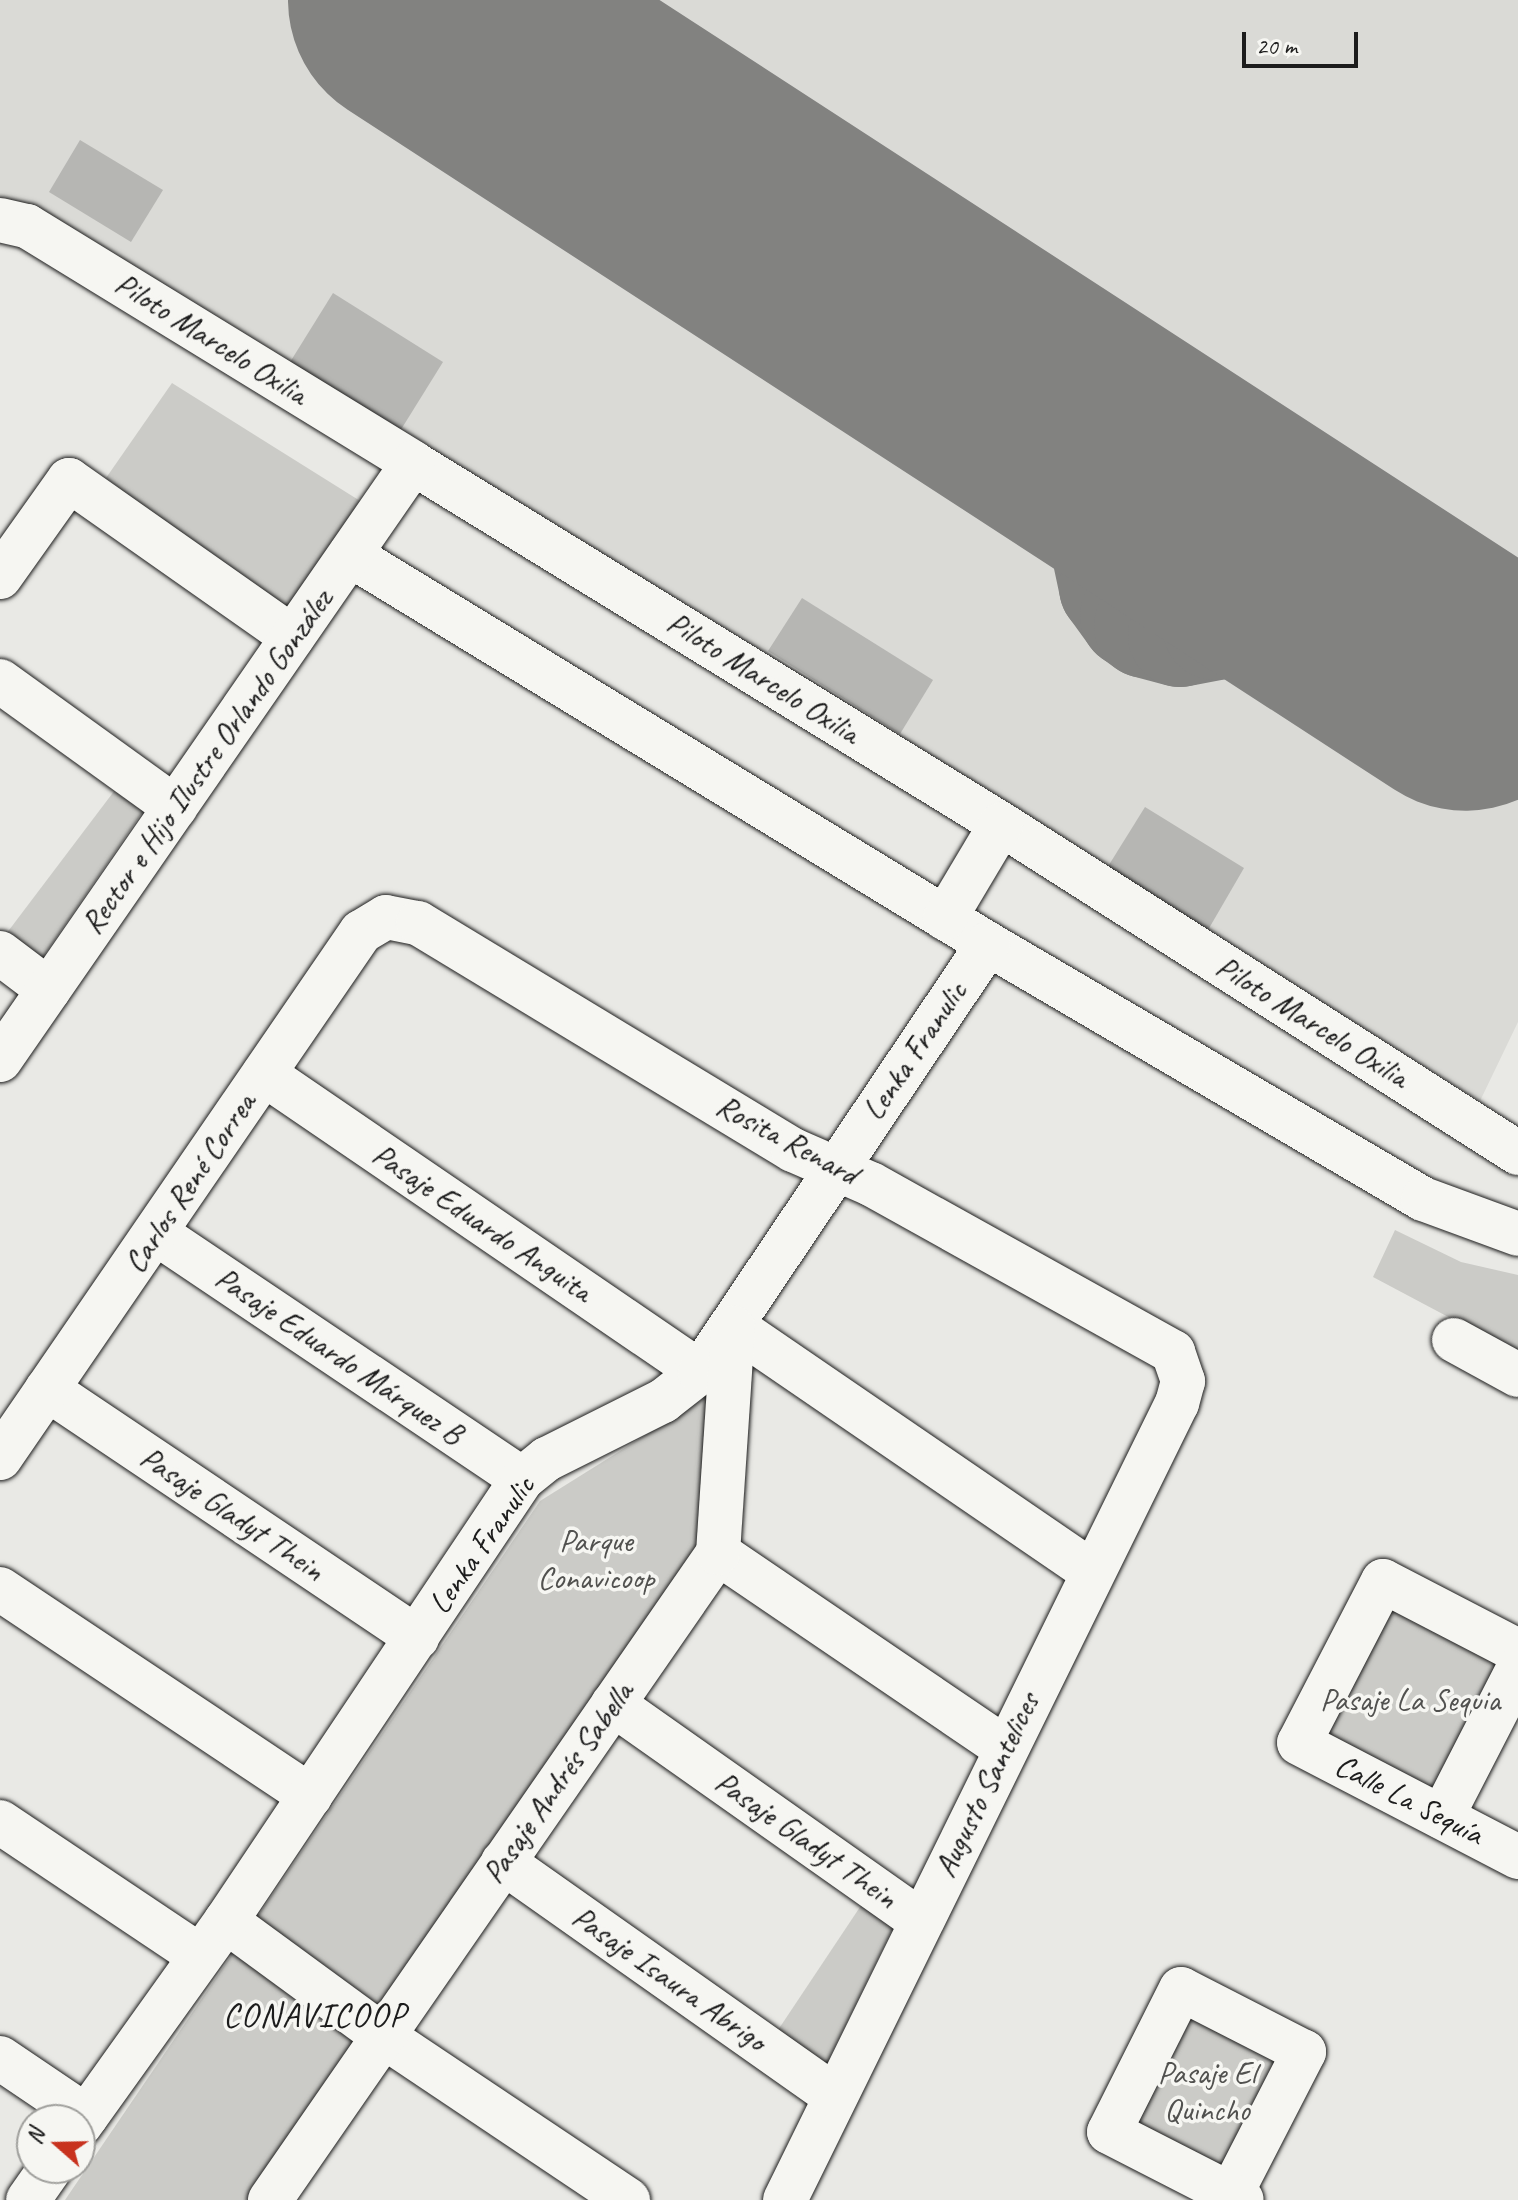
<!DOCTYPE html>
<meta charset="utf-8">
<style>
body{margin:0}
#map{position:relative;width:1518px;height:2200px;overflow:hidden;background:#e9e9e5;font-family:Caveat,sans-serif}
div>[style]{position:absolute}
.built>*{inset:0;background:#dadad6}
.green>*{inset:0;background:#cbcbc7}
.taxiway>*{height:104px;margin:-52px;padding:0 52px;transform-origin:52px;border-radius:52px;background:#828280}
.runway>*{height:262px;margin:-131px;padding:0 131px;transform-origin:131px;border-radius:131px;background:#828280}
.building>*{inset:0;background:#b6b6b3}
.roads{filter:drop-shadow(0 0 2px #1c1c1c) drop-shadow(0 0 2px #1c1c1c)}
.minor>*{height:44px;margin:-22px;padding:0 22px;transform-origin:22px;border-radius:22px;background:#f6f6f2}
span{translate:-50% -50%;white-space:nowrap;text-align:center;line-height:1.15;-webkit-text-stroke:7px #f6f6f2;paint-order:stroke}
.street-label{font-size:32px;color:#1c1c1c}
.park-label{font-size:32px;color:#51514f}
.neighbourhood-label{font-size:34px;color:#1c1c1c;letter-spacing:2px}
.north{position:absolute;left:16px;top:2104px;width:80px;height:80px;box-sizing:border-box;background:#f6f6f2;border:2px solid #9f9f9c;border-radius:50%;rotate:290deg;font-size:22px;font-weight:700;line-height:32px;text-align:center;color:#1c1c1c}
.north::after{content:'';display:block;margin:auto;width:28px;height:36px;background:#c8321e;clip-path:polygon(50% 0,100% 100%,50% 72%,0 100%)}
.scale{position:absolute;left:1242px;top:32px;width:116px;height:36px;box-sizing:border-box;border:4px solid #1c1c1c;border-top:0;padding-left:10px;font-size:24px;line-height:28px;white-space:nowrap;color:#1c1c1c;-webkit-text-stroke:6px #f6f6f2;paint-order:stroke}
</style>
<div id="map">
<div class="built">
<i style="clip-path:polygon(0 0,1518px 0,1518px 1022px,1480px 1101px,505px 493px,397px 436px,0 202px)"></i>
</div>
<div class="green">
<i style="clip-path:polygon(172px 383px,365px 504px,284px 613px,106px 478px)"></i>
<i style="clip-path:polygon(121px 782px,150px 801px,36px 967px,0 942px)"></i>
<i style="clip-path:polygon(1395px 1230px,1461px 1262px,1518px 1275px,1518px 1354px,1373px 1277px)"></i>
<i style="clip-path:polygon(724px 1386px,697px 1552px,246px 2200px,65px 2200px,540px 1501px)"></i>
<i style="clip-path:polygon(1387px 1600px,1504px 1661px,1432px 1800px,1315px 1739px)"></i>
<i style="clip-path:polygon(866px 1898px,897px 1920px,827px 2063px,778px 2030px)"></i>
<i style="clip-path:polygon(1187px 2007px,1288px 2059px,1227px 2178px,1126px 2127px)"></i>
</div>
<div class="taxiway">
<i style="left:1050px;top:411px;width:68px;rotate:58.2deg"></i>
<i style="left:1086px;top:469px;width:121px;rotate:78deg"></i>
<i style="left:1111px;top:587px;width:36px;rotate:54deg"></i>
<i style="left:1132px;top:616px;width:17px;rotate:36deg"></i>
<i style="left:1146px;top:626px;width:35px;rotate:15deg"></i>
<i style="left:1180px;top:635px;width:36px;rotate:-11deg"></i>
<i style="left:1215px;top:628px;width:38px;rotate:-45deg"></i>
<i style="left:1242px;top:601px;width:56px;rotate:-70.3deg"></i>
</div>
<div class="runway">
<i style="left:419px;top:0;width:1248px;rotate:33deg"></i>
</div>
<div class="building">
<i style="clip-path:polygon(80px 140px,163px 190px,131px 242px,49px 192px)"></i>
<i style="clip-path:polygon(333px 293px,443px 362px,397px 436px,287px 367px)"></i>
<i style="clip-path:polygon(802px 598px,933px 680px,900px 734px,768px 651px)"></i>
<i style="clip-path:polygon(1145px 807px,1244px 868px,1208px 930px,1107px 868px)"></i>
</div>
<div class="roads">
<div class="minor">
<i style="left:0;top:220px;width:28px;rotate:13deg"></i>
<i style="left:27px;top:226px;width:453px;rotate:31.5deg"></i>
<i style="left:413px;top:463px;width:690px;rotate:31.55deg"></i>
<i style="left:1001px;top:824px;width:613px;rotate:32.47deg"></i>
<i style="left:350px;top:555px;width:747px;rotate:31.37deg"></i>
<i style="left:988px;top:944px;width:504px;rotate:30.38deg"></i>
<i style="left:1423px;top:1199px;width:101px;rotate:20.2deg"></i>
<i style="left:0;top:577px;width:119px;rotate:-54.6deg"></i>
<i style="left:69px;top:480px;width:273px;rotate:35.1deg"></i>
<i style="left:0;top:681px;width:216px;rotate:35.8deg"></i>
<i style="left:945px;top:918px;width:109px;rotate:-59.2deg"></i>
<i style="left:0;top:953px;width:61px;rotate:37.1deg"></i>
<i style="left:0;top:1060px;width:726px;rotate:-55.32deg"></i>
<i style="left:264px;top:1074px;width:528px;rotate:34.35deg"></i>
<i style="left:156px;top:1233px;width:441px;rotate:33.9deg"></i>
<i style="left:733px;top:1326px;width:434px;rotate:34.4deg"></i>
<i style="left:1454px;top:1340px;width:73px;rotate:28.7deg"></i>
<i style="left:47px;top:1389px;width:446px;rotate:33.9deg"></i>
<i style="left:0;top:1458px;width:638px;rotate:-55.54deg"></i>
<i style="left:361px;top:932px;width:29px;rotate:-31deg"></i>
<i style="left:386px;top:917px;width:33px;rotate:11deg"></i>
<i style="left:418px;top:923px;width:438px;rotate:31.2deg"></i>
<i style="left:793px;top:1150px;width:85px;rotate:23.6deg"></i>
<i style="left:871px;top:1184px;width:346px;rotate:29.1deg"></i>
<i style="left:1173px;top:1352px;width:31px;rotate:71deg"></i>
<i style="left:1183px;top:1381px;width:23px;rotate:105deg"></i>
<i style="left:1177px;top:1403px;width:888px;rotate:116.19deg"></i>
<i style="left:718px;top:1553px;width:347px;rotate:34.2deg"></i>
<i style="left:0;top:1589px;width:373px;rotate:33.7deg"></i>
<i style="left:1518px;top:1651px;width:152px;rotate:-152.6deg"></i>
<i style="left:1383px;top:1581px;width:182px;rotate:117.4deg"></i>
<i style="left:1299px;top:1743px;width:247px;rotate:27.5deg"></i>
<i style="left:613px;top:1704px;width:377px;rotate:35.2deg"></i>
<i style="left:1442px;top:1817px;width:166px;rotate:-62.8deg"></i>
<i style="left:0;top:1822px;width:239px;rotate:33.8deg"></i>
<i style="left:503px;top:1862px;width:406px;rotate:35.2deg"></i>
<i style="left:226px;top:1921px;width:195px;rotate:36.2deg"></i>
<i style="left:383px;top:2036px;width:295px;rotate:33.8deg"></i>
<i style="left:0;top:2058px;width:104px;rotate:34deg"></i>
<i style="left:80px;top:2125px;width:251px;rotate:-54.4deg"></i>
<i style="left:226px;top:1921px;width:532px;rotate:-56.19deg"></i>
<i style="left:522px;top:1479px;width:32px;rotate:-39deg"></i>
<i style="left:547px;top:1459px;width:130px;rotate:-26.6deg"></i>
<i style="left:663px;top:1401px;width:47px;rotate:-38.1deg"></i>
<i style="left:700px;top:1372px;width:516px;rotate:-56.06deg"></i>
<i style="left:1231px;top:2194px;width:160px;rotate:-62.8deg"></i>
<i style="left:1304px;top:2052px;width:138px;rotate:-152.9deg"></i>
<i style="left:1181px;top:1989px;width:160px;rotate:116.7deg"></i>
<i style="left:1109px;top:2132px;width:149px;rotate:27.1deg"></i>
<i style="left:28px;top:2200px;width:39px;rotate:-55deg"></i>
<i style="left:270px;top:2200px;width:787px;rotate:-55.3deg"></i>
<i style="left:718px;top:1553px;width:226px;rotate:-86.2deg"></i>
</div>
</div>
<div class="street-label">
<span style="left:211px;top:339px;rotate:32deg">Piloto Marcelo Oxilia</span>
<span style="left:763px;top:678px;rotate:32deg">Piloto Marcelo Oxilia</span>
<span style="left:207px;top:762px;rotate:-55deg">Rector e Hijo Ilustre Orlando González</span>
<span style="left:1312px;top:1022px;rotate:32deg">Piloto Marcelo Oxilia</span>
<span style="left:915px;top:1051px;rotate:-56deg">Lenka Franulic</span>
<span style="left:787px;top:1140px;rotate:28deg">Rosita Renard</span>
<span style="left:190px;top:1183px;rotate:-56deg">Carlos René Correa</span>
<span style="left:482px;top:1223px;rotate:34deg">Pasaje Eduardo Anguita</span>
<span style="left:339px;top:1356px;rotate:34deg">Pasaje Eduardo Márquez B</span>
<span style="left:232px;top:1514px;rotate:34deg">Pasaje Gladyt Thein</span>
<span style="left:482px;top:1545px;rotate:-55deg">Lenka Franulic</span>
<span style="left:558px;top:1783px;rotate:-55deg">Pasaje Andrés Sabella</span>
<span style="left:987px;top:1785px;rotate:-64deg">Augusto Santelices</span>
<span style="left:1409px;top:1800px;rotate:27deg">Calle La Sequía</span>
<span style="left:806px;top:1840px;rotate:35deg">Pasaje Gladyt Thein</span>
<span style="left:669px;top:1979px;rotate:35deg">Pasaje Isaura Abrigo</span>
</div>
<div class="park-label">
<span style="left:596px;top:1560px">Parque<br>Conavicoop</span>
<span style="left:1410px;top:1700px">Pasaje La Sequia</span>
<span style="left:1207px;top:2092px">Pasaje El<br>Quincho</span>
</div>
<div class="neighbourhood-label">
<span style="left:315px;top:2015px">CONAVICOOP</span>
</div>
<div class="north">N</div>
<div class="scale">20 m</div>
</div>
